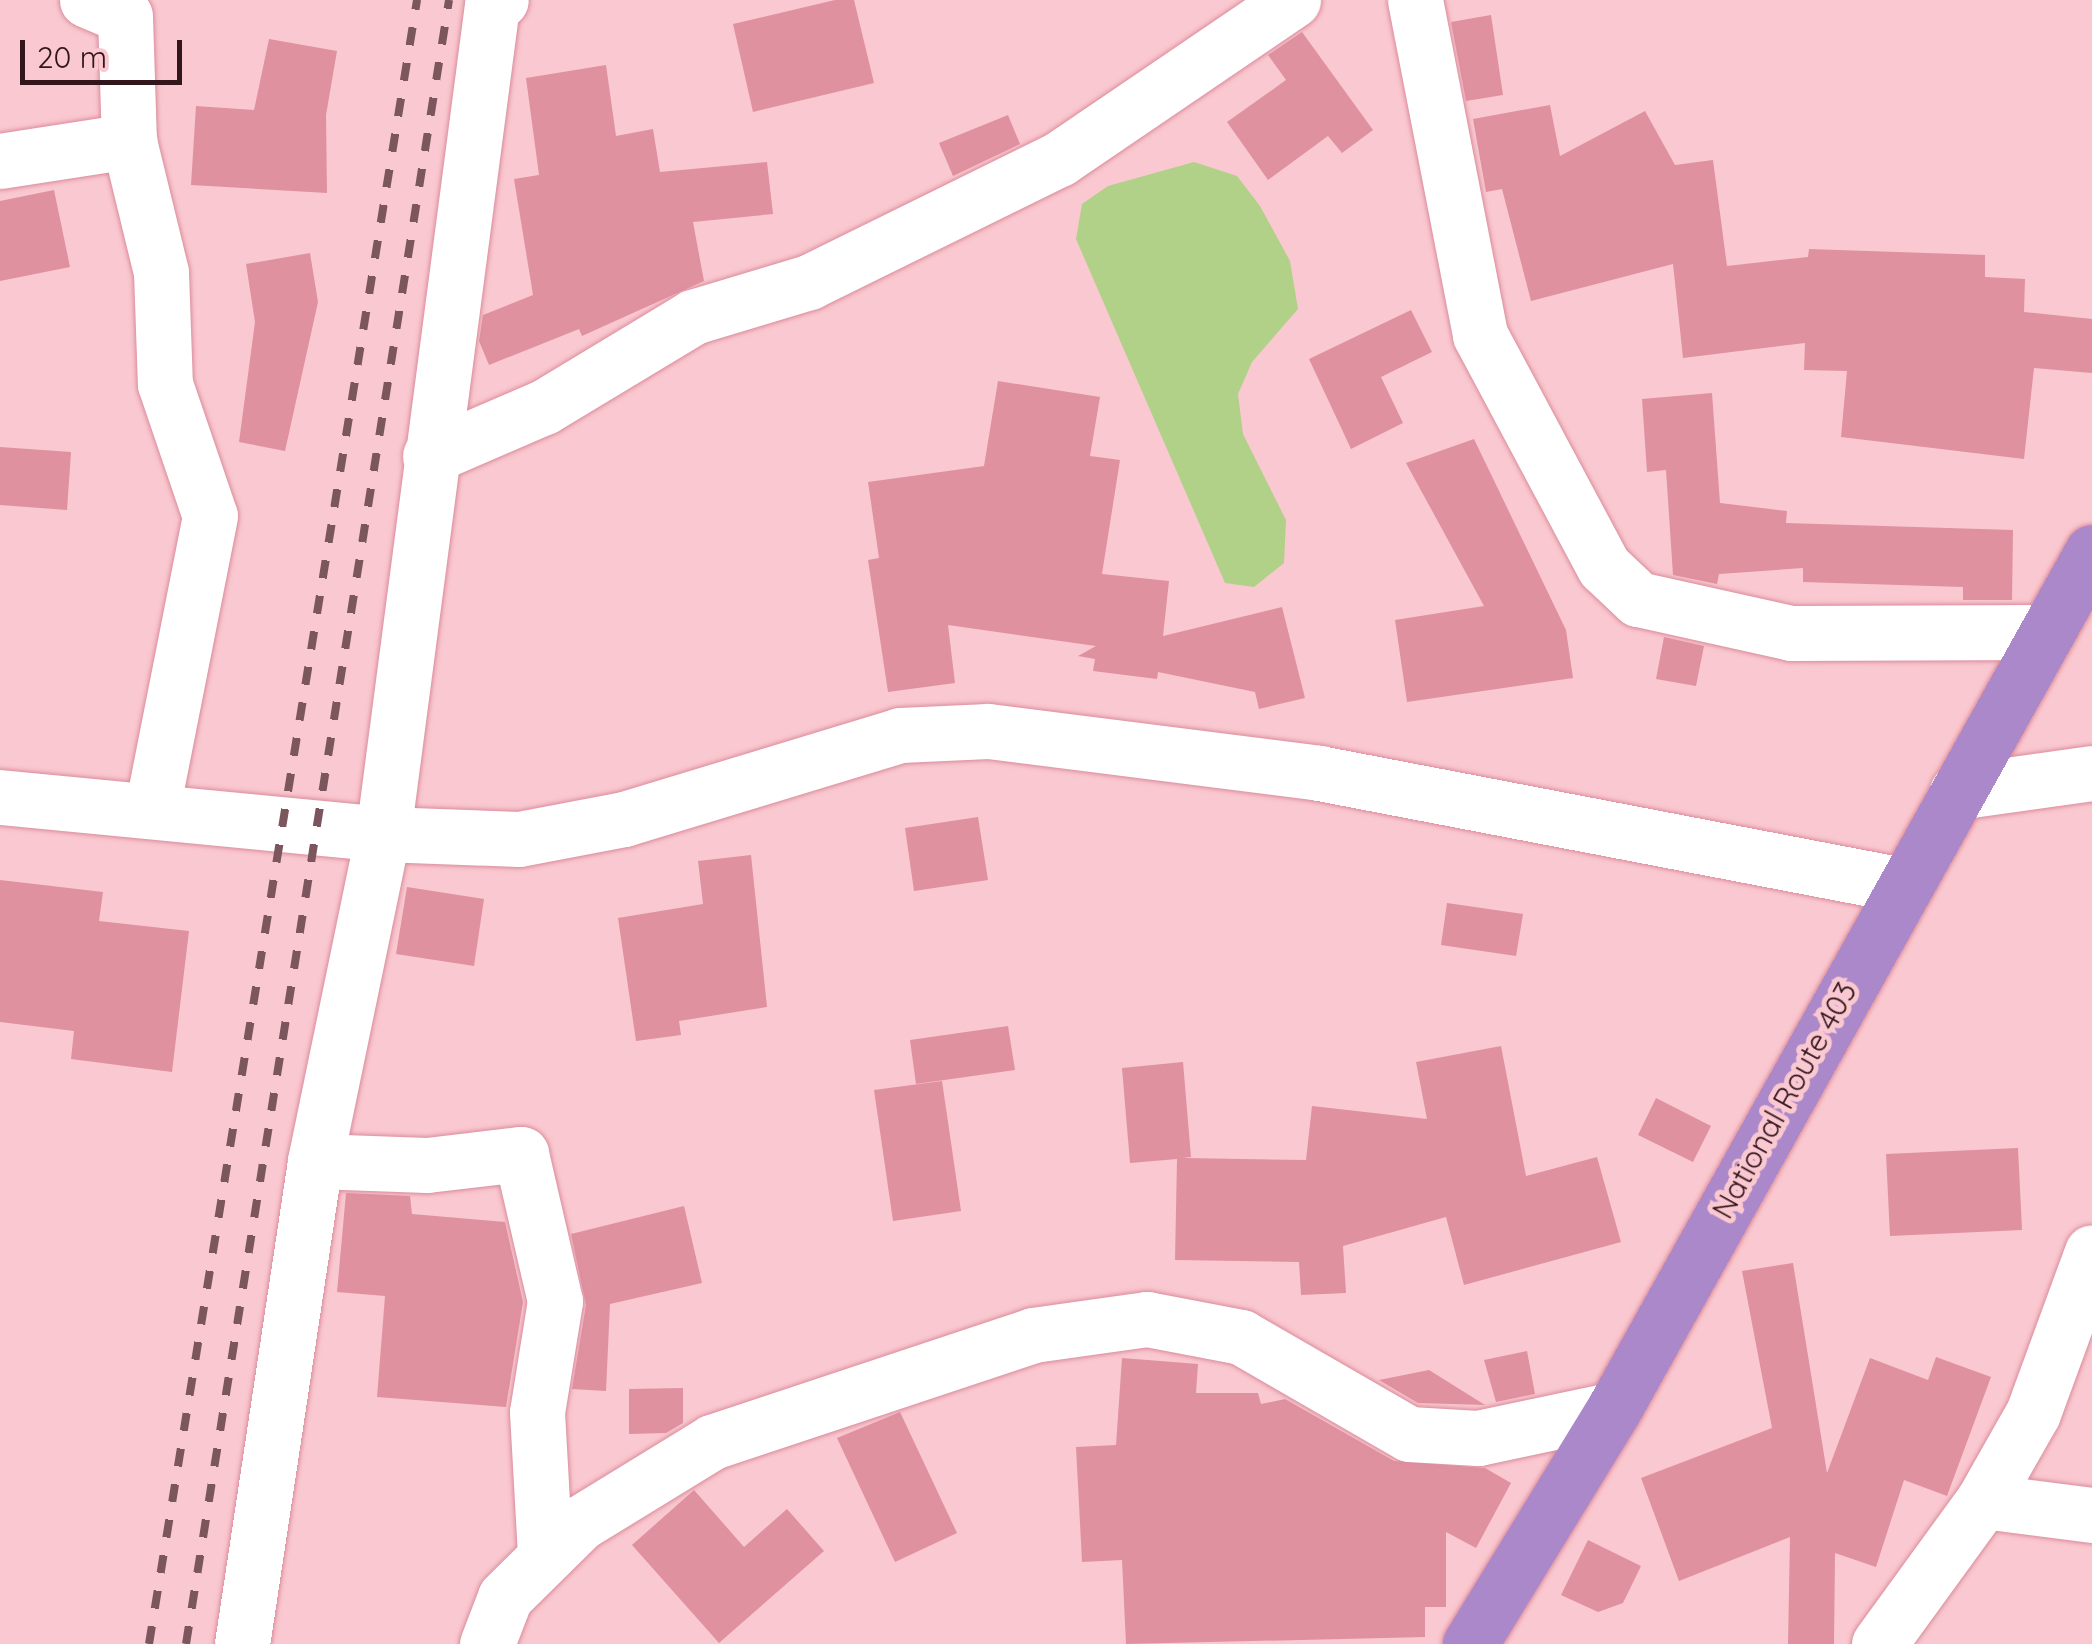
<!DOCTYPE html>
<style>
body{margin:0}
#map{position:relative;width:2092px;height:1644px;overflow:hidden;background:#fac8d0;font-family:Quicksand,sans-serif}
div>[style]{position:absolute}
.green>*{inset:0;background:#b1d088}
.building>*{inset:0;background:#df91a0}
.roads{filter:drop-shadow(0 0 2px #da8c9b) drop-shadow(0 0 2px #da8c9b)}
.minor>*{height:55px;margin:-27.5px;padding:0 27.5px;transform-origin:27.5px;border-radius:27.5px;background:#fff}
.highway>*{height:55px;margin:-27.5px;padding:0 27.5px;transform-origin:27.5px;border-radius:27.5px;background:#aa88ca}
.rail>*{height:8px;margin-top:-4px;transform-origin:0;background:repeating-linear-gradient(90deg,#7b565d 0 18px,transparent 0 36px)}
span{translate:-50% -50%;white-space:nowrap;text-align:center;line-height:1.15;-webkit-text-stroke:10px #fac8d0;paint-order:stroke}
.street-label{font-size:30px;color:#33151c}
.scale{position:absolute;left:20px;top:40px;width:162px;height:45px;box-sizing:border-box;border:5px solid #33151c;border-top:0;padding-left:12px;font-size:30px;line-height:35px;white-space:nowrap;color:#33151c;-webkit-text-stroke:8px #fac8d0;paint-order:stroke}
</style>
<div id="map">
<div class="green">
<i style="clip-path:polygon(1194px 162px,1237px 176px,1260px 206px,1290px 261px,1298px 309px,1252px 362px,1238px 394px,1243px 434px,1286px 520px,1284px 563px,1254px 587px,1225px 583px,1076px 239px,1082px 204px,1108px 186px)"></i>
</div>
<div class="building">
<i style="clip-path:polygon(835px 0,854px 0,874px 83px,753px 112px,733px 24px)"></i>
<i style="clip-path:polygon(1491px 15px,1503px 95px,1466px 101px,1451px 22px)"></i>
<i style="clip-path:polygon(1302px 32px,1373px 130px,1342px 153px,1328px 136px,1268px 180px,1227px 122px,1286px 80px,1268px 55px)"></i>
<i style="clip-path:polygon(269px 39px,337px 51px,326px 115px,327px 193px,191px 185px,196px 106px,254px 110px)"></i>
<i style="clip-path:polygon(606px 65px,616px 136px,653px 129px,660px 172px,767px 162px,773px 214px,693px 222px,704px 281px,582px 336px,579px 329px,489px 365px,479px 341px,483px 315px,533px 295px,514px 179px,539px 175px,526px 78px)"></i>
<i style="clip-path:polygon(1550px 105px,1560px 156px,1645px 111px,1675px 165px,1713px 160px,1727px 266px,1808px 257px,1809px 249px,1985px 255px,1985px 277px,2025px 279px,2024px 312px,2092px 319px,2092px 373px,2034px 368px,2024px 459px,1841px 437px,1847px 371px,1804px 370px,1805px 343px,1683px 358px,1673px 264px,1531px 301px,1502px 189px,1486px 192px,1473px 119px)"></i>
<i style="clip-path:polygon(1008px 115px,1020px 144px,953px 176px,939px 143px)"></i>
<i style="clip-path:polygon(54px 190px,70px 267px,0 281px,0 201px)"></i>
<i style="clip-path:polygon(310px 253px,318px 302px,285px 451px,239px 442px,255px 322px,246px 264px)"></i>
<i style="clip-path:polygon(1411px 310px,1432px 352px,1381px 377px,1403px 423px,1351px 449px,1309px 359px)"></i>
<i style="clip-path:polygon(998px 381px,1100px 397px,1090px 456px,1120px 460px,1102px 574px,1169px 581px,1163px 636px,1282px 607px,1305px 698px,1259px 709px,1255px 692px,1158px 672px,1157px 679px,1093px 671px,1095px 659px,1078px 656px,1096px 646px,948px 625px,955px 683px,888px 692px,868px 560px,879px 558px,868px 482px,984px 466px)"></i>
<i style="clip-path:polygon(1712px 393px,1720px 503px,1787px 511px,1786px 523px,2013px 530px,2012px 600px,1963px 600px,1963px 587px,1803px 582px,1803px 568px,1719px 574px,1717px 584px,1673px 575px,1666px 470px,1647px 472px,1642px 399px)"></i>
<i style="clip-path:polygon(1474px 439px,1566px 630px,1573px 678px,1407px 702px,1395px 620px,1484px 606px,1406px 463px)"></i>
<i style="clip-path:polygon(0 447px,71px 452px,67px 510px,0 505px)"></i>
<i style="clip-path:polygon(1664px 637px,1704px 646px,1696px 686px,1656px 679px)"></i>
<i style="clip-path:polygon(978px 817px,988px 880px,914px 891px,905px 828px)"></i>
<i style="clip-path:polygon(751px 855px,767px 1007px,679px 1021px,681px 1035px,636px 1041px,618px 918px,703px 904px,698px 861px)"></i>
<i style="clip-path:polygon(0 880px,103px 892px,99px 921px,189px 931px,172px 1072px,71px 1059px,74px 1031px,0 1022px)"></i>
<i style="clip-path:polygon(407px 887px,484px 899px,474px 966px,396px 954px)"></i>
<i style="clip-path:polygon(1447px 903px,1523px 914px,1516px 956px,1441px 945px)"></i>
<i style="clip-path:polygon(1008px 1026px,1015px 1070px,916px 1084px,910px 1040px)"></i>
<i style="clip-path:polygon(1501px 1046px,1526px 1176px,1597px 1157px,1621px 1242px,1464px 1285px,1446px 1217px,1343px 1246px,1346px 1293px,1301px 1295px,1299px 1262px,1175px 1260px,1177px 1159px,1130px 1163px,1122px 1068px,1183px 1062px,1191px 1157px,1183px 1158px,1306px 1160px,1312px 1106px,1427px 1119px,1416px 1062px)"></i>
<i style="clip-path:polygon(942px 1081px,961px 1211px,893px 1221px,874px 1090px)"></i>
<i style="clip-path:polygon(1656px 1098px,1711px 1126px,1693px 1162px,1638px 1135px)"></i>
<i style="clip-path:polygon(2018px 1148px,2022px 1230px,1890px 1236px,1886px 1154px)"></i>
<i style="clip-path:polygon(346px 1193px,410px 1196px,412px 1214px,505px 1222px,523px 1302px,506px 1407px,377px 1397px,385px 1296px,337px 1292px)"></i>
<i style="clip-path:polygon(684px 1206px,702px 1283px,610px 1304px,606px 1391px,572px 1389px,586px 1305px,571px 1234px)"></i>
<i style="clip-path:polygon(1793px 1263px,1827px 1473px,1870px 1358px,1928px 1380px,1936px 1357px,1991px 1377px,1947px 1496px,1904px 1480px,1876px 1567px,1835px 1553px,1834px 1644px,1788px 1644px,1790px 1537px,1679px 1581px,1641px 1478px,1772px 1428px,1742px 1271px)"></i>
<i style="clip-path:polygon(1527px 1351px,1535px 1394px,1496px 1402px,1484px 1360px)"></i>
<i style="clip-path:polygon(1122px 1358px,1198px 1364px,1196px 1393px,1258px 1393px,1261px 1404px,1285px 1399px,1394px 1461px,1485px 1468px,1511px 1483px,1476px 1548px,1446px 1532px,1446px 1607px,1425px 1607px,1425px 1637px,1126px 1644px,1122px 1560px,1082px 1562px,1076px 1447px,1116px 1445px)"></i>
<i style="clip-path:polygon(1429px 1370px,1485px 1405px,1418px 1403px,1379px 1380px)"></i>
<i style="clip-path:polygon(683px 1388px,683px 1423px,666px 1433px,629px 1434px,629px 1389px)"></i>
<i style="clip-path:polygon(900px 1412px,957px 1533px,895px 1562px,837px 1438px)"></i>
<i style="clip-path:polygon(694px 1490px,744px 1547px,787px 1509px,824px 1551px,719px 1643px,632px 1545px)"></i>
<i style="clip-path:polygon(1588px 1540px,1641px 1566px,1623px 1603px,1598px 1612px,1561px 1595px)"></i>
</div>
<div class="roads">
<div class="minor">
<i style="left:87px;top:0;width:41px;rotate:22.8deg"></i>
<i style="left:125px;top:16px;width:125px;rotate:88.2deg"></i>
<i style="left:129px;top:141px;width:135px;rotate:76.3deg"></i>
<i style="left:161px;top:272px;width:112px;rotate:88deg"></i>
<i style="left:165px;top:384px;width:139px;rotate:71.2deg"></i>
<i style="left:210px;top:516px;width:299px;rotate:101.2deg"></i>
<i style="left:1415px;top:0;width:341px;rotate:79deg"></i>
<i style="left:1480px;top:335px;width:263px;rotate:61.9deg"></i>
<i style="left:1604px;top:567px;width:47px;rotate:43.3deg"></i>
<i style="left:1638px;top:599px;width:157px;rotate:12.5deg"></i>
<i style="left:1791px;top:633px;width:253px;rotate:-0.2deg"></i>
<i style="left:0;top:161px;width:131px;rotate:-8.8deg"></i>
<i style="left:430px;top:456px;width:124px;rotate:-23.3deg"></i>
<i style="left:544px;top:407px;width:174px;rotate:-31.1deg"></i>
<i style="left:693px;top:317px;width:121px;rotate:-16.8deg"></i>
<i style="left:809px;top:282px;width:279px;rotate:-26.2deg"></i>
<i style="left:1059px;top:159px;width:283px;rotate:-34.2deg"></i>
<i style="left:1957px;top:792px;width:136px;rotate:-8deg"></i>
<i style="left:0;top:797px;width:385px;rotate:5.5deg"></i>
<i style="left:383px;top:834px;width:136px;rotate:2.1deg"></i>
<i style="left:519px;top:839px;width:107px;rotate:-10.8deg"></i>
<i style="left:624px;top:819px;width:288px;rotate:-16.9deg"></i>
<i style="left:900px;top:735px;width:88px;rotate:-2.6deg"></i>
<i style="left:988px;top:731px;width:334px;rotate:7.2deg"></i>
<i style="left:1319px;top:773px;width:594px;rotate:10.87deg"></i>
<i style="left:315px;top:1161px;width:112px;rotate:2deg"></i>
<i style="left:427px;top:1165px;width:95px;rotate:-6.7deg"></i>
<i style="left:521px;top:1154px;width:151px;rotate:77deg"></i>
<i style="left:555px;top:1301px;width:112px;rotate:99.2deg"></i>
<i style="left:537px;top:1412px;width:145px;rotate:86.8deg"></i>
<i style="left:1983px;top:1501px;width:110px;rotate:7.3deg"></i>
<i style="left:242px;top:1644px;width:488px;rotate:-81.4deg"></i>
<i style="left:315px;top:1161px;width:334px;rotate:-78.3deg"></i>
<i style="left:383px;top:834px;width:836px;rotate:-82.51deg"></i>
<i style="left:492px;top:5px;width:10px;rotate:-29deg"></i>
<i style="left:487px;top:1644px;width:50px;rotate:-69deg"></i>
<i style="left:505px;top:1597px;width:105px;rotate:-44.6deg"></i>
<i style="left:580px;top:1523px;width:155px;rotate:-31.5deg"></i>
<i style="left:712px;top:1442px;width:338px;rotate:-18.4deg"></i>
<i style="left:1033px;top:1335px;width:115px;rotate:-8deg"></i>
<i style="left:1147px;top:1319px;width:96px;rotate:10.8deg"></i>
<i style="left:1241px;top:1337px;width:194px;rotate:30deg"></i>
<i style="left:1409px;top:1434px;width:69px;rotate:3.3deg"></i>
<i style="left:1478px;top:1438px;width:139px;rotate:-12deg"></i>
<i style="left:1879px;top:1644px;width:177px;rotate:-54deg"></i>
<i style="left:1983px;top:1501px;width:101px;rotate:-60.4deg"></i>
<i style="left:2033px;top:1413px;width:171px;rotate:-69.9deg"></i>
</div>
<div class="highway">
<i style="left:1470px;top:1644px;width:276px;rotate:-58.5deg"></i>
<i style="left:1614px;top:1409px;width:981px;rotate:-60.85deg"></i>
</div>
</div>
<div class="rail">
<i style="left:149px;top:1644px;width:1666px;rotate:-80.74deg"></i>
<i style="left:186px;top:1644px;width:1665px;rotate:-80.91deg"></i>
</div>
<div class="street-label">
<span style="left:1784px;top:1100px;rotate:-61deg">National Route 403</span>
</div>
<div class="scale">20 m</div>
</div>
